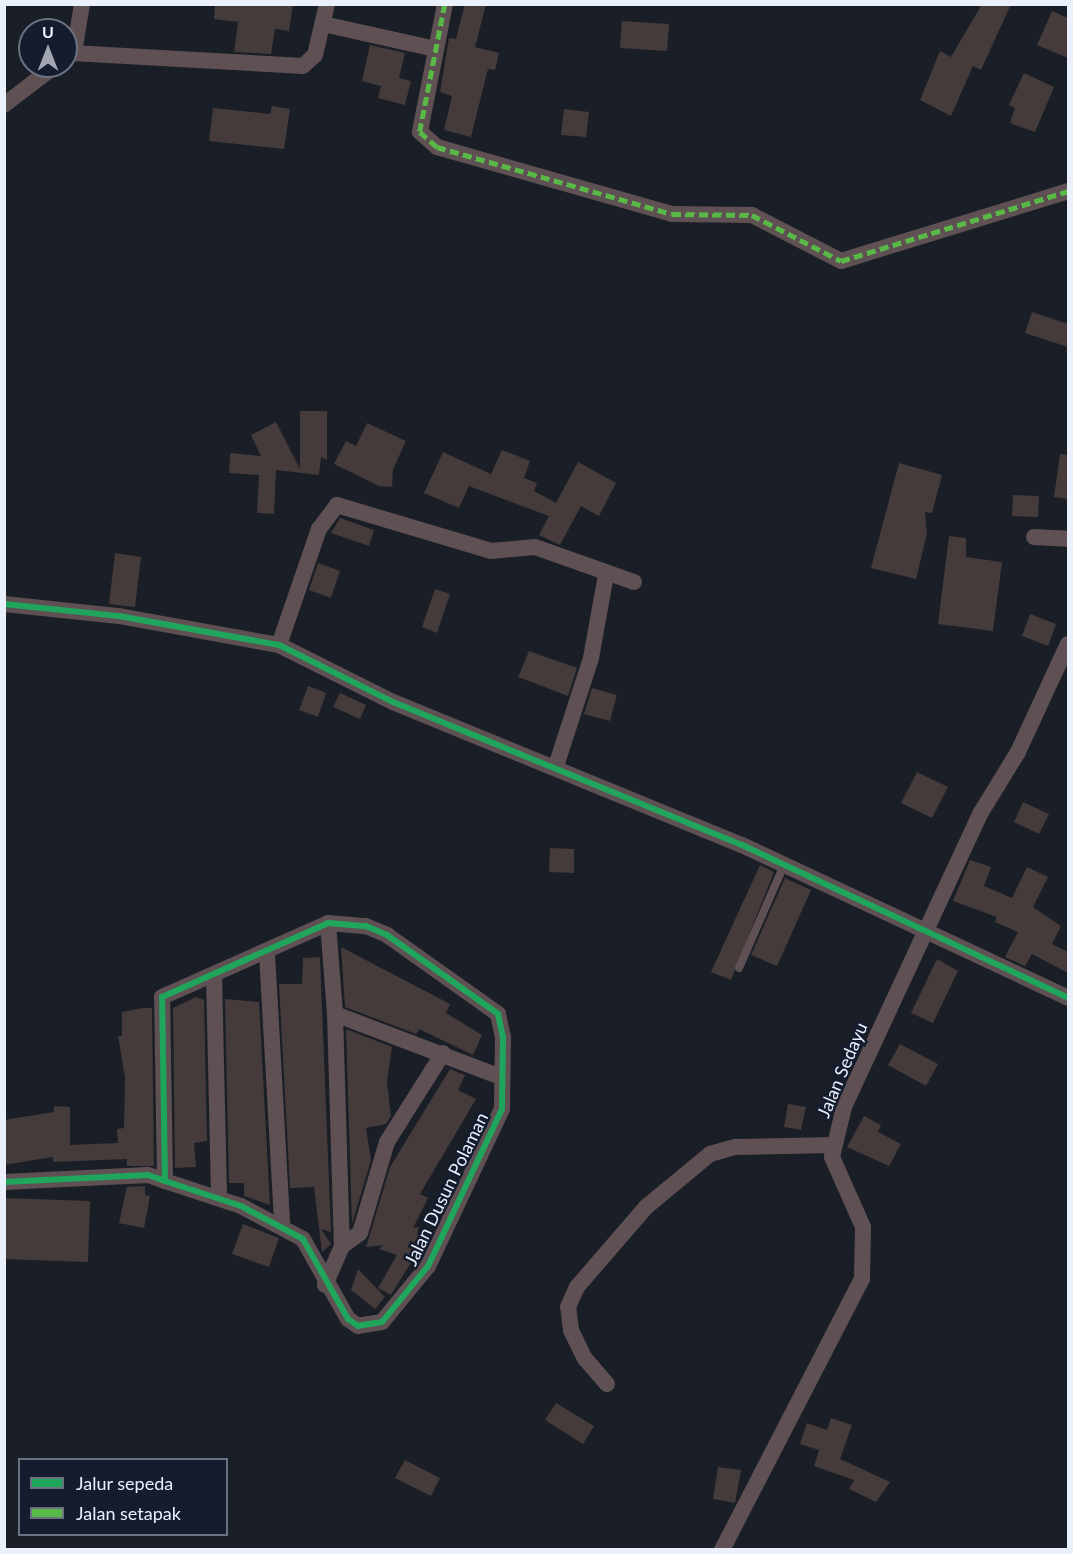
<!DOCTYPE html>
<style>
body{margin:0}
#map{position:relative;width:1073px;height:1554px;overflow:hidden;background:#1a1e27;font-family:Lato,sans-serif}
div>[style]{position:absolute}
.building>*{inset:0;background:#443b3a}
.service>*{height:8px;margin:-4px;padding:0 4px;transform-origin:4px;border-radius:4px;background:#5f5053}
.minor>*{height:16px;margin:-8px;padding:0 8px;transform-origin:8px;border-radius:8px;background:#5f5053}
.quiet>*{height:4.5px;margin-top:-2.25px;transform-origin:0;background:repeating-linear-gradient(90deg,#58b947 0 9px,transparent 0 13.5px)}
.cycleway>*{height:6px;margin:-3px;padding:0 3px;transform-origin:3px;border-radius:3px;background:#20a55d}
span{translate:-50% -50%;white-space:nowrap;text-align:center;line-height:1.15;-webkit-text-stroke:5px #141c2d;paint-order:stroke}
.street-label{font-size:18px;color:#eaf0fc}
.frame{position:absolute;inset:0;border:6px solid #eaf0fc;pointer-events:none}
.legend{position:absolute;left:18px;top:1458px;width:210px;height:78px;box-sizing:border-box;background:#141c2d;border:2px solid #6a7180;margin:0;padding:8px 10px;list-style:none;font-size:18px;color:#eaf0fc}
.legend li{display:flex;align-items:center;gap:12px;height:30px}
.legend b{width:30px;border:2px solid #6a7180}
.north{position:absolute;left:18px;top:18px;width:60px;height:60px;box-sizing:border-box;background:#141c2d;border:2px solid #6a7180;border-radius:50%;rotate:0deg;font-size:16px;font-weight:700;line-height:24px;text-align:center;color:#eaf0fc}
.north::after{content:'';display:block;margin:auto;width:21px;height:27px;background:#a1a6b1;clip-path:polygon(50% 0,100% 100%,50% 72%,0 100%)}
</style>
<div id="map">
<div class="building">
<i style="clip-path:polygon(215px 4px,293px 4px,289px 31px,275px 29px,271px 54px,234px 52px,238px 22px,214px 19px)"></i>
<i style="clip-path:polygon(465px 4px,486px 4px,475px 47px,499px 53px,495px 70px,488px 69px,471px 137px,444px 130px,452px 96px,440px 92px,449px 38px,456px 39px)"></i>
<i style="clip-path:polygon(982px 4px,1011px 4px,981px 70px,973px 66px,951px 116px,920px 100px,940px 51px,951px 57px)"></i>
<i style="clip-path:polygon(1052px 11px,1068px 18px,1068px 58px,1037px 45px)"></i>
<i style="clip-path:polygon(622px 21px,669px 24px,667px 51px,620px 48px)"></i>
<i style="clip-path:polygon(370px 45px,405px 53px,399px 78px,411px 81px,405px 105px,378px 98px,381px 86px,362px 81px)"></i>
<i style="clip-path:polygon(1024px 73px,1054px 87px,1035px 132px,1010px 123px,1015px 108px,1009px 105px)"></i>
<i style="clip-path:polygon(272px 106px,290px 109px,284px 149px,209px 141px,213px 108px,270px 114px)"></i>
<i style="clip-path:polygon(564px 109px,589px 112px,586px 137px,561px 135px)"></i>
<i style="clip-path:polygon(1032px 312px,1068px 324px,1068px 347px,1025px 333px)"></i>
<i style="clip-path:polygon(300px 411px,327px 411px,327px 460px,321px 457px,319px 475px,276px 470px,274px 514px,257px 513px,259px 475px,229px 473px,230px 453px,261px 456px,251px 435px,276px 422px,300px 469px)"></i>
<i style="clip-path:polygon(367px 423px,406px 441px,393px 469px,392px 487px,379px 486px,334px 464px,346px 441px,356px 446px)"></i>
<i style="clip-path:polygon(502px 450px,530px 461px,524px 478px,537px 483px,534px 491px,556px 503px,578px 462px,616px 483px,599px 516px,581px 506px,560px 545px,539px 535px,549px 516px,469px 486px,459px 508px,424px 493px,443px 452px,491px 474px)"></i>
<i style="clip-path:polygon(1060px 454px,1068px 455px,1068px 499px,1054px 497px)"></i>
<i style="clip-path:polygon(899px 463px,942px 475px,932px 513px,925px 512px,927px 534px,916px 579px,871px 568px)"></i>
<i style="clip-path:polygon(1013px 495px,1039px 496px,1038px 517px,1012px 516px)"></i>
<i style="clip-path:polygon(340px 518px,374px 530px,369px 546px,331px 533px)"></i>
<i style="clip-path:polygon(949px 536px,966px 538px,966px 557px,1002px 562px,993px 631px,938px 624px)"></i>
<i style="clip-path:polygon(115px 553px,141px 557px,135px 607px,109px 604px)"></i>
<i style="clip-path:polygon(318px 563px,340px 571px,331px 598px,309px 590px)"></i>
<i style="clip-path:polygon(435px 589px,450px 594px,437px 633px,422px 627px)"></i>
<i style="clip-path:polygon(1030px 614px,1056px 624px,1048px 646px,1022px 636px)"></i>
<i style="clip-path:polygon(529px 651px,577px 668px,568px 696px,518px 677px)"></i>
<i style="clip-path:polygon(308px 686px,326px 693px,318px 717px,299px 710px)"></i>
<i style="clip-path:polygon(592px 688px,617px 695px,610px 721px,584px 714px)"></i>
<i style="clip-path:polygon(340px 693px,366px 705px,360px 719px,333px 707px)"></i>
<i style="clip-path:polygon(917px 772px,948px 787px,932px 818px,901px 803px)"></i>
<i style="clip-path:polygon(1023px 802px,1049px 814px,1039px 834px,1014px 822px)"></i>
<i style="clip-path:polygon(550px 848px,574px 849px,574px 873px,549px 872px)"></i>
<i style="clip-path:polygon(970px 860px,991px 867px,984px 886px,1012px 898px,1027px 867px,1048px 877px,1033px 907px,1061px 926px,1052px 944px,1068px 952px,1068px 973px,1032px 954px,1025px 966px,1005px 957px,1018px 932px,995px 922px,997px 917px,953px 901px)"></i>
<i style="clip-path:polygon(760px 865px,774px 872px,731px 980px,711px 972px)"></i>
<i style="clip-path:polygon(785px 878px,811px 890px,777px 966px,751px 955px)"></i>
<i style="clip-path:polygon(341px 947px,450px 1004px,446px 1013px,482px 1035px,473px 1055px,419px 1029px,416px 1034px,345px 1007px)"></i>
<i style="clip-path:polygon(320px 957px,331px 1232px,321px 1229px,331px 1244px,322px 1252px,314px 1187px,290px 1188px,279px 984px,302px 984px,303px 958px)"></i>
<i style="clip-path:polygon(937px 959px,958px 971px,933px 1023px,911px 1013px)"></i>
<i style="clip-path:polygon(196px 997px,204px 1000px,207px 1141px,194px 1143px,196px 1167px,175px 1168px,173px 1008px)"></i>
<i style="clip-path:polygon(225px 999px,259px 1002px,270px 1205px,244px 1196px,244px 1183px,229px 1183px)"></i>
<i style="clip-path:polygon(143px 1008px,152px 1008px,154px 1166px,127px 1166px,127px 1159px,53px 1162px,53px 1157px,4px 1165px,4px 1120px,54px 1112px,54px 1106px,70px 1107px,70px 1145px,118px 1143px,117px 1129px,124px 1128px,125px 1078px,118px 1036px,122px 1036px,122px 1012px)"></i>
<i style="clip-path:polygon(346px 1029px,392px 1047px,387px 1082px,391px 1116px,386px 1124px,366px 1128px,371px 1160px,352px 1224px)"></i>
<i style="clip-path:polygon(900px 1044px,938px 1064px,926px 1086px,888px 1065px)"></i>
<i style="clip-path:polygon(450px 1069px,465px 1075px,458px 1090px,476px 1099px,420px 1194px,428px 1198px,413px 1228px,419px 1227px,417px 1234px,426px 1238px,391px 1295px,378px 1288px,397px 1255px,379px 1249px,383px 1245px,366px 1247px,390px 1167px)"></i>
<i style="clip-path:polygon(788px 1104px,806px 1107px,801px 1130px,784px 1127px)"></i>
<i style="clip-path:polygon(864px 1116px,881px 1125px,878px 1132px,901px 1144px,889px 1166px,847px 1147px)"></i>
<i style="clip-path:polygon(145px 1186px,145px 1195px,150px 1196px,144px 1228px,119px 1223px,127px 1187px)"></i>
<i style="clip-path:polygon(4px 1198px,90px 1201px,88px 1262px,4px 1259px)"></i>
<i style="clip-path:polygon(243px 1224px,279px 1238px,269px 1267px,232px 1254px)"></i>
<i style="clip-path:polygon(358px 1269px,385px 1297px,375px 1309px,351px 1290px)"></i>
<i style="clip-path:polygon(556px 1403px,594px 1426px,583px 1444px,545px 1420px)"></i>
<i style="clip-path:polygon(831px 1418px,852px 1425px,840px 1459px,890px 1482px,876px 1502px,849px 1489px,854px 1480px,814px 1466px,819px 1450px,800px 1444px,807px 1423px,827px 1430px)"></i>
<i style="clip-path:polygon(405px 1460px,440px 1478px,431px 1496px,395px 1478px)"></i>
<i style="clip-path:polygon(718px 1467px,741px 1470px,735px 1503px,713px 1499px)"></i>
</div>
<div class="service">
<i style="left:739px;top:968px;width:112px;rotate:-66.4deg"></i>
</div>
<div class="minor">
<i style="left:445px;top:4px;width:130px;rotate:101.1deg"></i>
<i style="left:420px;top:132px;width:23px;rotate:41deg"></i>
<i style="left:437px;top:147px;width:244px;rotate:15.9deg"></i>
<i style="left:672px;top:214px;width:80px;rotate:0.7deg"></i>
<i style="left:752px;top:215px;width:100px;rotate:27.3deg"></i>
<i style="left:841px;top:261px;width:238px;rotate:-17.1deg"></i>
<i style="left:323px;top:24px;width:116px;rotate:12.5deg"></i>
<i style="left:72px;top:53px;width:231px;rotate:3.2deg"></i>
<i style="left:303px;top:66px;width:16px;rotate:-43deg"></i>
<i style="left:315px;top:55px;width:52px;rotate:-76.8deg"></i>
<i style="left:66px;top:58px;width:14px;rotate:-51deg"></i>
<i style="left:75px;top:47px;width:44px;rotate:-80.8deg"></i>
<i style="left:4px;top:105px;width:64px;rotate:-37.4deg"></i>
<i style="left:1034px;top:537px;width:34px;rotate:3deg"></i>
<i style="left:4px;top:604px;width:116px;rotate:6deg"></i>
<i style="left:119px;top:616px;width:163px;rotate:10.3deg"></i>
<i style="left:279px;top:645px;width:127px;rotate:26.6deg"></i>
<i style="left:393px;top:702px;width:377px;rotate:22.3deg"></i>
<i style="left:742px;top:845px;width:360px;rotate:25.1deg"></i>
<i style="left:279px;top:645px;width:123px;rotate:-71deg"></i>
<i style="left:319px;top:529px;width:30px;rotate:-53deg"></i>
<i style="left:337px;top:505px;width:161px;rotate:16.6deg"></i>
<i style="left:491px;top:551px;width:44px;rotate:-5.2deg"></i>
<i style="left:535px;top:547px;width:105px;rotate:19.5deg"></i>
<i style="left:556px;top:766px;width:114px;rotate:-72deg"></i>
<i style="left:591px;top:658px;width:84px;rotate:-79.8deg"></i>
<i style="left:328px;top:923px;width:91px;rotate:85.6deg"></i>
<i style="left:335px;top:1014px;width:178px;rotate:20.8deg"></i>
<i style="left:267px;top:953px;width:272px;rotate:86.8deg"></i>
<i style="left:214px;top:975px;width:222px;rotate:88.7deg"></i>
<i style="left:335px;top:1014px;width:232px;rotate:88.3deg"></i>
<i style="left:4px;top:1182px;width:144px;rotate:-2.8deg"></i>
<i style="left:148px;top:1175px;width:18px;rotate:19deg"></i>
<i style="left:165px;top:1181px;width:184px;rotate:-90.9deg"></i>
<i style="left:162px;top:997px;width:182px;rotate:-24deg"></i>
<i style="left:328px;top:923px;width:38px;rotate:5deg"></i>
<i style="left:366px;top:926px;width:23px;rotate:23deg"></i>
<i style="left:387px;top:935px;width:136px;rotate:35.4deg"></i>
<i style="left:498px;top:1014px;width:24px;rotate:78deg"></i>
<i style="left:503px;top:1037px;width:72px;rotate:90.8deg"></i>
<i style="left:502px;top:1109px;width:174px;rotate:115.2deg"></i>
<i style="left:428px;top:1266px;width:72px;rotate:129.4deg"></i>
<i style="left:382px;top:1322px;width:24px;rotate:171deg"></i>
<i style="left:358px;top:1326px;width:12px;rotate:-145deg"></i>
<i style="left:348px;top:1319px;width:92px;rotate:-119.4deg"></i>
<i style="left:303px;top:1239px;width:70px;rotate:-152deg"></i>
<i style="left:241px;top:1206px;width:80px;rotate:-161.8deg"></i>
<i style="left:325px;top:1285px;width:43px;rotate:-66.4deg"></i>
<i style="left:342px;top:1246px;width:22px;rotate:-36deg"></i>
<i style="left:360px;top:1233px;width:95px;rotate:-73.5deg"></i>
<i style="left:387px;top:1142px;width:105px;rotate:-57.8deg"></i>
<i style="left:607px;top:1384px;width:33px;rotate:-131deg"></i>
<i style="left:585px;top:1359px;width:32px;rotate:-116deg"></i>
<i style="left:571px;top:1330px;width:23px;rotate:-97deg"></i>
<i style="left:568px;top:1307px;width:22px;rotate:-66deg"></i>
<i style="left:577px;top:1287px;width:106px;rotate:-49.2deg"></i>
<i style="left:646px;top:1207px;width:83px;rotate:-39.6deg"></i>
<i style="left:710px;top:1154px;width:26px;rotate:-16deg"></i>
<i style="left:735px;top:1147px;width:99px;rotate:-1.2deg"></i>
<i style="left:722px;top:1550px;width:305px;rotate:-62.7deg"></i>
<i style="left:862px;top:1279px;width:52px;rotate:-88.9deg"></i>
<i style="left:863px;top:1227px;width:77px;rotate:-113.9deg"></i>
<i style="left:832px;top:1157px;width:51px;rotate:-76.5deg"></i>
<i style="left:844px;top:1107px;width:323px;rotate:-65.1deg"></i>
<i style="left:980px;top:814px;width:73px;rotate:-58.5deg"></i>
<i style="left:1018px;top:752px;width:119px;rotate:-65.2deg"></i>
</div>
<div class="quiet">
<i style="left:445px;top:4px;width:130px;rotate:101.1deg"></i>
<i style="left:420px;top:132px;width:23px;rotate:41deg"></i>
<i style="left:437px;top:147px;width:244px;rotate:15.9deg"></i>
<i style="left:672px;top:214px;width:80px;rotate:0.7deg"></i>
<i style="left:752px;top:215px;width:100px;rotate:27.3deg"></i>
<i style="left:841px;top:261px;width:238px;rotate:-17.1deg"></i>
</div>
<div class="cycleway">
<i style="left:4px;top:604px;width:116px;rotate:6deg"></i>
<i style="left:119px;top:616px;width:163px;rotate:10.3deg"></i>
<i style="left:279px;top:645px;width:127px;rotate:26.6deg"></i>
<i style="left:393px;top:702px;width:377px;rotate:22.3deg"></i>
<i style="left:742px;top:845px;width:360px;rotate:25.1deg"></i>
<i style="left:4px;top:1182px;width:144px;rotate:-2.8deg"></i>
<i style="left:148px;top:1175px;width:18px;rotate:19deg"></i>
<i style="left:165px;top:1181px;width:184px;rotate:-90.9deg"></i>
<i style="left:162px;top:997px;width:182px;rotate:-24deg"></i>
<i style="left:328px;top:923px;width:38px;rotate:5deg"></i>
<i style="left:366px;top:926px;width:23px;rotate:23deg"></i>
<i style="left:387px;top:935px;width:136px;rotate:35.4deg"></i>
<i style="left:498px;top:1014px;width:24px;rotate:78deg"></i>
<i style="left:503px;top:1037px;width:72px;rotate:90.8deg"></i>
<i style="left:502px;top:1109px;width:174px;rotate:115.2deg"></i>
<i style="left:428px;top:1266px;width:72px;rotate:129.4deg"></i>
<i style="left:382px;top:1322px;width:24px;rotate:171deg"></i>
<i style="left:358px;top:1326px;width:12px;rotate:-145deg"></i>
<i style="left:348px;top:1319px;width:92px;rotate:-119.4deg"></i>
<i style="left:303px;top:1239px;width:70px;rotate:-152deg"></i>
<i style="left:241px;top:1206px;width:80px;rotate:-161.8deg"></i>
</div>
<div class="street-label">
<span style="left:842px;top:1070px;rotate:-67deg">Jalan Sedayu</span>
<span style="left:446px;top:1189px;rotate:-64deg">Jalan Dusun Polaman</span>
</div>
<div class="frame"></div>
<ul class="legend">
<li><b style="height:8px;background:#20a55d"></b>Jalur sepeda</li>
<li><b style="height:8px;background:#58b947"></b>Jalan setapak</li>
</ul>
<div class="north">U</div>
</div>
